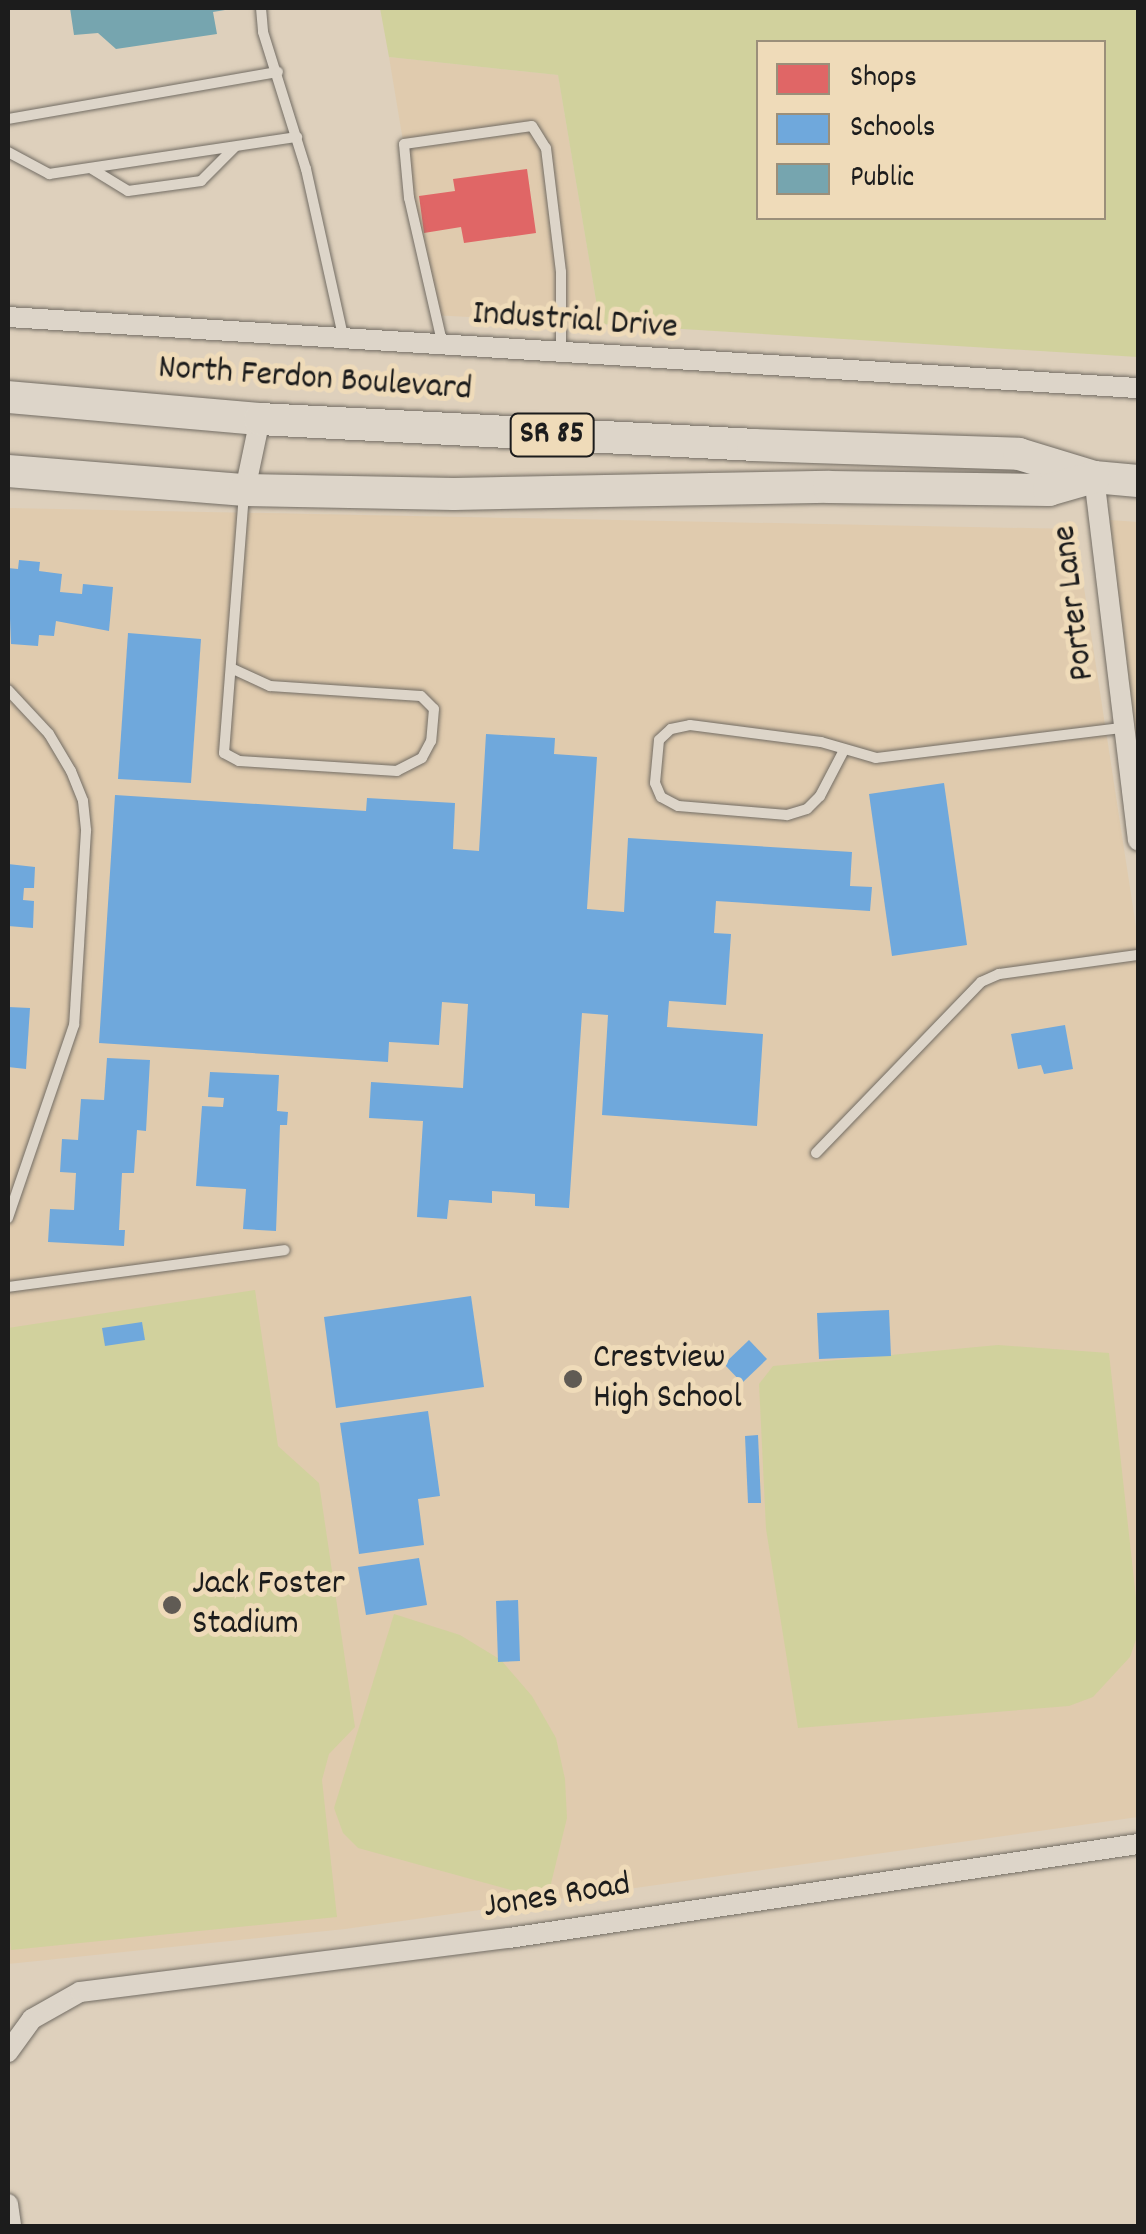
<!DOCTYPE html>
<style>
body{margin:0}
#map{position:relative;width:1146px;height:2234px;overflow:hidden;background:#ded0bc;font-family:Dekko,sans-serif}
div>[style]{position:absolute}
.built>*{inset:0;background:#e0cbae}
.green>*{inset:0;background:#d1d19d}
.shops>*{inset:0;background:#e06666}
.schools>*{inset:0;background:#6fa8dc}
.public>*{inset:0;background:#76a5af}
.roads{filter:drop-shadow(0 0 2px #736d64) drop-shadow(0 0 2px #736d64)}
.lane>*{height:10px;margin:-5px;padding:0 5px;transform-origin:5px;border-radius:5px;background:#ddd5c9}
.street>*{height:20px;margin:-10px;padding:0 10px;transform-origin:10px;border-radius:10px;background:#ddd5c9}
.primary>*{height:32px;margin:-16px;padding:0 16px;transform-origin:16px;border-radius:16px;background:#ddd5c9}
.dots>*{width:28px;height:28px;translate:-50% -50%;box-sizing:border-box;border:5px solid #efdbb9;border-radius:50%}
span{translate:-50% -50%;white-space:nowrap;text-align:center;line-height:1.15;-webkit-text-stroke:10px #efdbb9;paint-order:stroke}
.shield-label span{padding:2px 8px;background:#efdbb9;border:2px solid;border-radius:8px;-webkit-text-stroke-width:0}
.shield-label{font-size:32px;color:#1c1c1c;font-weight:700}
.street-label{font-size:35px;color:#1c1c1c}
.poi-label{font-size:35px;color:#1c1c1c}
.left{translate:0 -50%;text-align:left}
.frame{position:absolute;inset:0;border:10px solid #1c1c1c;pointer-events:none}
.legend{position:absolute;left:756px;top:40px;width:350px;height:180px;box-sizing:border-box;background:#efdbb9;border:2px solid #9b8f7a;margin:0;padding:12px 18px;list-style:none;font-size:30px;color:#1c1c1c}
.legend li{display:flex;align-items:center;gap:20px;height:50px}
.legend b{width:50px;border:2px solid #9b8f7a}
</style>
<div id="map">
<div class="built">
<i style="clip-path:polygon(389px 57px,558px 75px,600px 324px,432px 315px)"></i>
<i style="clip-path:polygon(8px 508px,1075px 529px,1138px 940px,1138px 1817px,345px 1929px,8px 1964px)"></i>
<i style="clip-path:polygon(1110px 520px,1138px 522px,1138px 751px,1119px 604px)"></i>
</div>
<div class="green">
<i style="clip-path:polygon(evenodd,380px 8px,1138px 8px,1138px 357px,600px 324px,558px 75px,389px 57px,380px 8px,758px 42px,1104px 42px,1104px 218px,758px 218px,758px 42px)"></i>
<i style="clip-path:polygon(255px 1290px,278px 1446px,319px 1483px,355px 1727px,329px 1754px,322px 1780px,337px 1917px,11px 1950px,8px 1924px,8px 1328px)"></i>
<i style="clip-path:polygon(998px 1345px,1109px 1353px,1138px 1616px,1138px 1634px,1130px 1657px,1093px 1697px,1069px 1706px,798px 1728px,766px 1529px,759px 1384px,773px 1366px)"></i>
<i style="clip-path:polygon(394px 1614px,460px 1635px,501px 1660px,532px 1696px,556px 1738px,565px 1779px,567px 1818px,547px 1900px,358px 1848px,343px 1833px,334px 1808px)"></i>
</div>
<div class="shops">
<i style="clip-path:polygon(527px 169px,536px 233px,464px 243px,461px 227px,424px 233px,419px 196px,455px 191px,453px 179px)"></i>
</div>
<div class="schools">
<i style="clip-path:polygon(19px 560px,40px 562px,39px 571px,62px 574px,60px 592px,82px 594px,83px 584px,113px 587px,109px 631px,56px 621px,54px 636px,39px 635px,38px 646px,11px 644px,8px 568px,18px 569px)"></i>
<i style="clip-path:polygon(128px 633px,201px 639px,191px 783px,118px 779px)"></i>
<i style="clip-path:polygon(486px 734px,555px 738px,554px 754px,597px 757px,587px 909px,624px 912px,628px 838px,852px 852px,850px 886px,872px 887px,870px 911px,716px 901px,714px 933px,731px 934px,726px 1005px,669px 1001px,667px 1027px,763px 1034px,757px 1126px,602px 1115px,608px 1015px,582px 1013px,569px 1208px,535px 1206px,535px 1194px,492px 1191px,492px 1203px,449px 1200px,447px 1219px,417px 1217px,423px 1121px,369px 1118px,371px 1082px,463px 1088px,468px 1004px,442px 1002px,439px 1045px,389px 1042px,388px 1062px,99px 1043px,115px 795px,366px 811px,367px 798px,455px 803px,453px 849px,479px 851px)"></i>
<i style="clip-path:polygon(944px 783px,967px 945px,892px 956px,869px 794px)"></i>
<i style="clip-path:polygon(8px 864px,35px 867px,34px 888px,24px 888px,23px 900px,34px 901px,33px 928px,8px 926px)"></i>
<i style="clip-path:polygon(8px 1007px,30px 1008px,26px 1069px,8px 1067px)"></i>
<i style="clip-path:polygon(1065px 1025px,1073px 1069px,1044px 1074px,1041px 1065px,1018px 1069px,1011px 1034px)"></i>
<i style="clip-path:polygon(107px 1058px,150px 1060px,146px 1131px,137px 1130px,134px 1173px,122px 1173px,119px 1230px,125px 1230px,124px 1246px,48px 1242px,50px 1209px,74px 1210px,76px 1173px,60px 1172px,62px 1139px,78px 1140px,81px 1099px,104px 1100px)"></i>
<i style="clip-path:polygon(210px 1072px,279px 1075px,277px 1111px,288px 1112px,287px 1125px,280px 1125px,276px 1231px,243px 1229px,246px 1189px,196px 1186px,202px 1106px,223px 1107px,224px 1098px,208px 1097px)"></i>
<i style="clip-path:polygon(471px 1296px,484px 1387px,336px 1408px,324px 1317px)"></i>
<i style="clip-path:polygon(889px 1310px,891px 1356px,819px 1359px,817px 1313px)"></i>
<i style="clip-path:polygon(142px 1322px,145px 1340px,105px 1346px,102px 1328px)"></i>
<i style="clip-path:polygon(749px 1340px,767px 1359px,742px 1383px,724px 1364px)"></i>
<i style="clip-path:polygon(428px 1411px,440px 1496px,418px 1499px,424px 1545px,359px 1554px,340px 1423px)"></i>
<i style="clip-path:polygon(758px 1435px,761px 1503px,748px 1503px,745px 1436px)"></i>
<i style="clip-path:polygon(419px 1558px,427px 1605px,366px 1615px,358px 1567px)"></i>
<i style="clip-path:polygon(518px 1600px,520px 1661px,498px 1662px,496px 1601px)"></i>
</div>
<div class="public">
<i style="clip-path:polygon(70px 8px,225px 8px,225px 10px,213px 12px,217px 34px,116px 49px,98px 33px,74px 35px)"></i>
</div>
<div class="roads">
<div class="lane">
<i style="left:261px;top:8px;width:24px;rotate:85deg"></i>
<i style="left:263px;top:32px;width:144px;rotate:72.6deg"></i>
<i style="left:306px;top:169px;width:175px;rotate:77.5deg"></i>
<i style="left:8px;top:119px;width:274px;rotate:-9.9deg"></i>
<i style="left:8px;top:152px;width:47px;rotate:28.2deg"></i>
<i style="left:49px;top:174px;width:251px;rotate:-8.5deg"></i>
<i style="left:92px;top:169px;width:42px;rotate:31.4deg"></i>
<i style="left:128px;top:191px;width:74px;rotate:-7.8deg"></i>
<i style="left:201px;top:181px;width:48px;rotate:-45deg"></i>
<i style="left:443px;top:346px;width:152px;rotate:-102.9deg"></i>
<i style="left:409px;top:198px;width:54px;rotate:-95.3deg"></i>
<i style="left:404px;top:144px;width:129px;rotate:-8deg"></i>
<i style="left:532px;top:126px;width:26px;rotate:58deg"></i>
<i style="left:546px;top:148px;width:125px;rotate:83.1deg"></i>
<i style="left:561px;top:272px;width:81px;rotate:90deg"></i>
<i style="left:233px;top:669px;width:41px;rotate:24.7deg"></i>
<i style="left:270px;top:686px;width:151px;rotate:3.8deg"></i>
<i style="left:421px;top:696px;width:18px;rotate:45deg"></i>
<i style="left:434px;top:709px;width:32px;rotate:95deg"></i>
<i style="left:431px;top:741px;width:19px;rotate:118deg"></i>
<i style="left:422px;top:758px;width:28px;rotate:153deg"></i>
<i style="left:397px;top:771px;width:158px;rotate:-176.4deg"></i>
<i style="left:239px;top:761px;width:17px;rotate:-152deg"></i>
<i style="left:224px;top:753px;width:258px;rotate:-85.6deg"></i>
<i style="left:8px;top:690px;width:60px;rotate:47deg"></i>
<i style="left:49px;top:734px;width:43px;rotate:59.3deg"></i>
<i style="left:71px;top:771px;width:32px;rotate:68deg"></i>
<i style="left:83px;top:801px;width:30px;rotate:84deg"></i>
<i style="left:86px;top:831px;width:194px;rotate:93.5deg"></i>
<i style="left:74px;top:1025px;width:204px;rotate:108.9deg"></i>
<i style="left:843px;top:752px;width:50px;rotate:117.6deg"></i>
<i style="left:820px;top:796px;width:18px;rotate:135deg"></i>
<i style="left:807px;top:809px;width:21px;rotate:163deg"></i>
<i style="left:787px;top:815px;width:109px;rotate:-175.3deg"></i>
<i style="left:678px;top:806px;width:19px;rotate:-152deg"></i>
<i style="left:661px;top:797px;width:15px;rotate:-113deg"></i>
<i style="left:655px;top:783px;width:43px;rotate:-84.7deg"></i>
<i style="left:659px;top:740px;width:16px;rotate:-43deg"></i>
<i style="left:671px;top:729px;width:19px;rotate:-12deg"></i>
<i style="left:690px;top:725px;width:132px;rotate:7.4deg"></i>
<i style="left:821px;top:742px;width:57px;rotate:16.2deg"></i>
<i style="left:876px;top:758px;width:248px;rotate:-7deg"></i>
<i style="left:816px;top:1153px;width:238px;rotate:-46deg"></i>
<i style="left:981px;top:982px;width:20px;rotate:-24deg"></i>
<i style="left:999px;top:974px;width:140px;rotate:-7.8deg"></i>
<i style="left:8px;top:1287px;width:279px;rotate:-7.6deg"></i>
</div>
<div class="street">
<i style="left:8px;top:317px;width:1132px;rotate:3.6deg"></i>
<i style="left:1094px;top:477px;width:366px;rotate:83.1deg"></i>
<i style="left:245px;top:490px;width:73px;rotate:-78.1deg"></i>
<i style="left:8px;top:2052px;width:41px;rotate:-54deg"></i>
<i style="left:32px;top:2019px;width:55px;rotate:-29.4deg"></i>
<i style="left:80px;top:1992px;width:432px;rotate:-7.2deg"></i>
<i style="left:509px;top:1938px;width:636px;rotate:-8.5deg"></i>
<i style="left:8px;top:2204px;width:22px;rotate:82deg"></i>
</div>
<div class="primary">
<i style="left:8px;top:397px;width:253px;rotate:5deg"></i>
<i style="left:260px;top:419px;width:494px;rotate:3deg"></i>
<i style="left:753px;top:445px;width:266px;rotate:1.9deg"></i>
<i style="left:1019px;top:454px;width:78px;rotate:17deg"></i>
<i style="left:1094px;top:477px;width:44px;rotate:5.2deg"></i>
<i style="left:8px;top:471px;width:238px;rotate:4.6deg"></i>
<i style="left:245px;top:490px;width:209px;rotate:1.1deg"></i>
<i style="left:454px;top:494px;width:375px;rotate:-1.1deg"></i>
<i style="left:829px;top:487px;width:220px;rotate:0.8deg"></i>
<i style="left:1049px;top:490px;width:47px;rotate:-16.1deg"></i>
</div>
</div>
<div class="dots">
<i style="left:573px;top:1379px;background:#605b54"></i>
<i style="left:172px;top:1605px;background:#605b54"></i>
</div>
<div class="shield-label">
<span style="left:552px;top:435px">SR 85</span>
</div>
<div class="street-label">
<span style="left:575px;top:322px;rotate:4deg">Industrial Drive</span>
<span style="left:315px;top:380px;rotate:4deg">North Ferdon Boulevard</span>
<span style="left:1075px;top:603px;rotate:-97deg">Porter Lane</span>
<span style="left:557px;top:1897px;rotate:-9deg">Jones Road</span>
</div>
<div class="poi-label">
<span class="left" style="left:593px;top:1379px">Crestview<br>High School</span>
<span class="left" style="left:192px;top:1605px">Jack Foster<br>Stadium</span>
</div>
<div class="frame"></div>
<ul class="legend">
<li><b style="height:28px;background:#e06666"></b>Shops</li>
<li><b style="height:28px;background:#6fa8dc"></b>Schools</li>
<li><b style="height:28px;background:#76a5af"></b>Public</li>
</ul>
</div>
